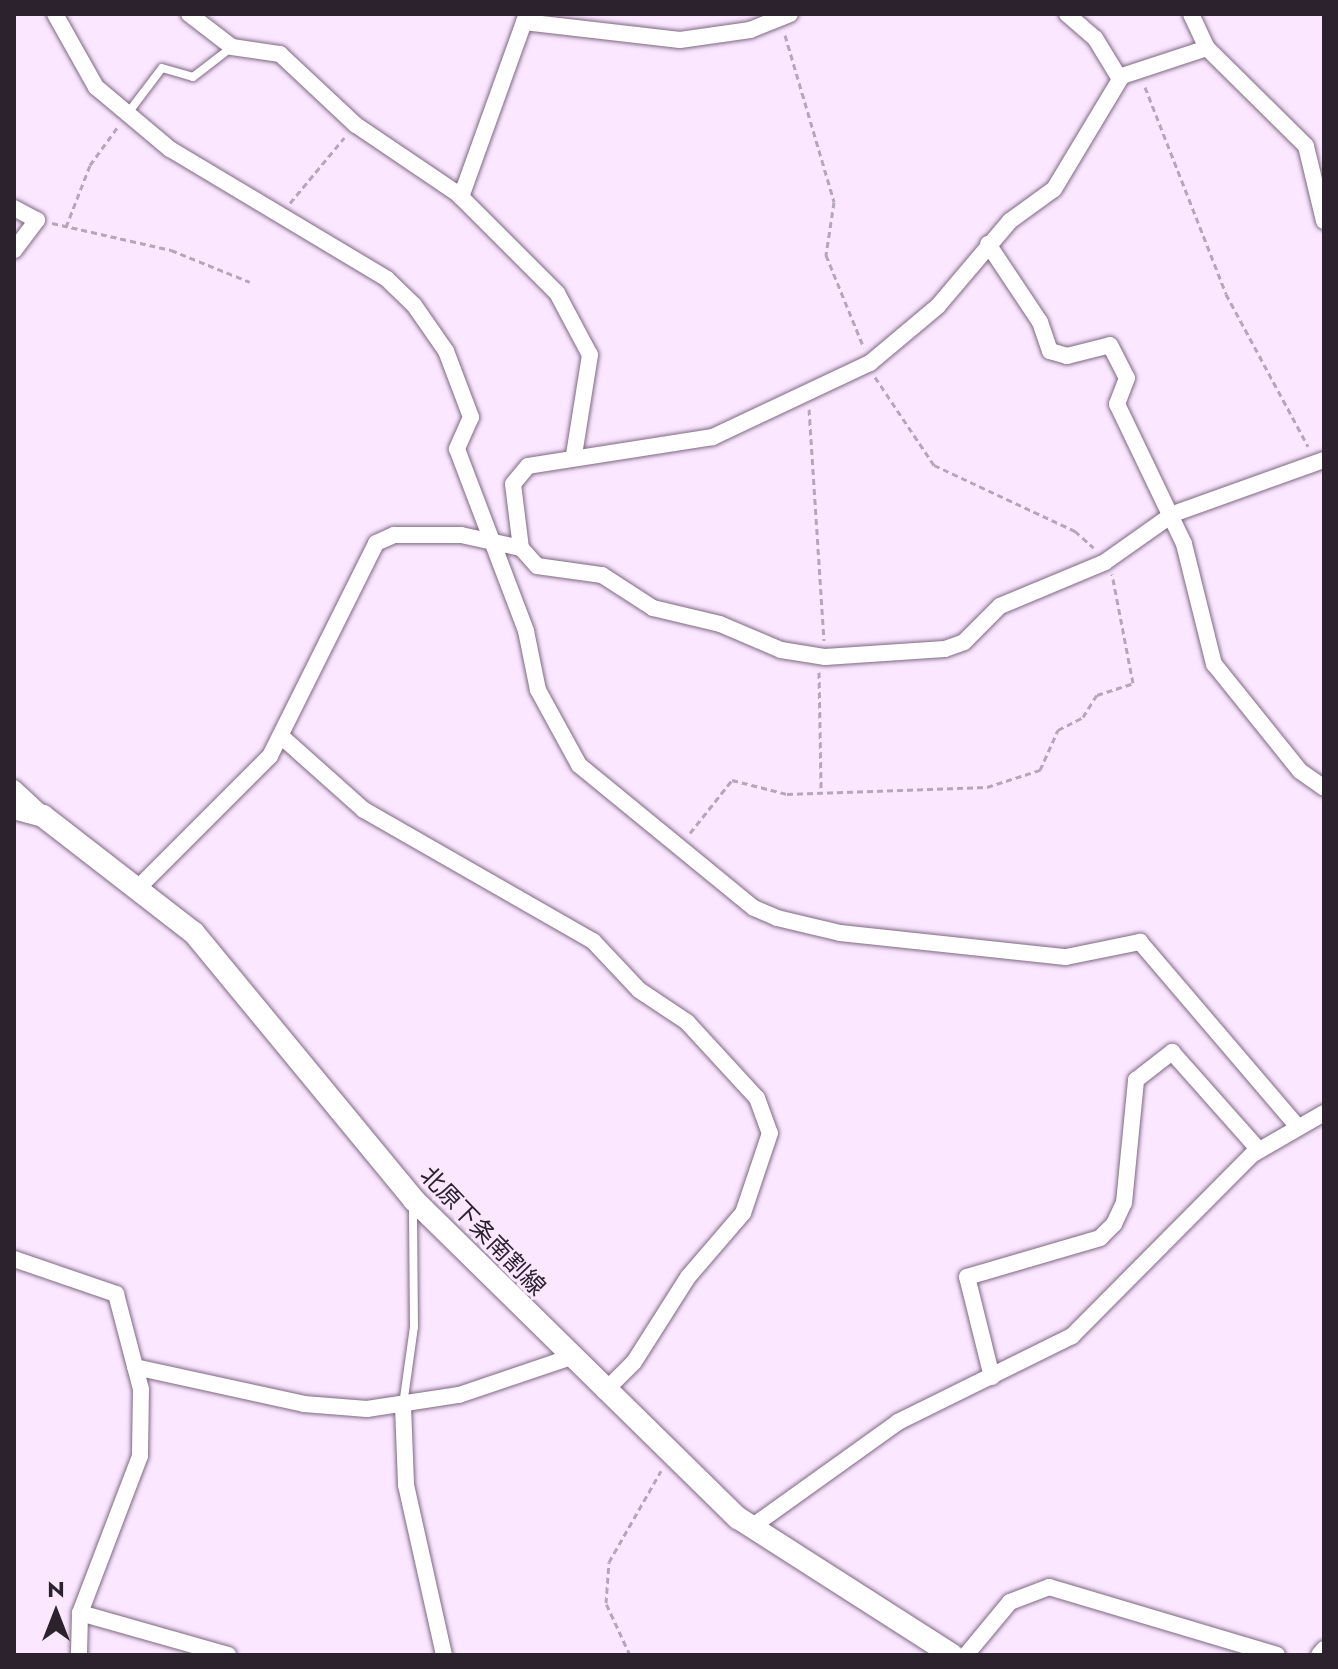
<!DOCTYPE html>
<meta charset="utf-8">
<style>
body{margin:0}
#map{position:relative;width:1338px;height:1669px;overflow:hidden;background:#fbe7ff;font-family:Jost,"Noto Sans JP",sans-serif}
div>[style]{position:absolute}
.path>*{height:3px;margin-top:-1.5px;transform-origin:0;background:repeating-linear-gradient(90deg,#b6a6b9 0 6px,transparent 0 10px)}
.roads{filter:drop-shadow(0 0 2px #7e6882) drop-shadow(0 0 2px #7e6882)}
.service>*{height:8px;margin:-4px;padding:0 4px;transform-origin:4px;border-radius:4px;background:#fff}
.minor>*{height:16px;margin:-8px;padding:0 8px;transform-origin:8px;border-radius:8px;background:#fff}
.secondary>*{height:22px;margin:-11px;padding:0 11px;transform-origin:11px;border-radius:11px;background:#fff}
span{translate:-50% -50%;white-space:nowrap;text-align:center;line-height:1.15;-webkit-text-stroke:6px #fbe7ff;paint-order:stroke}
.street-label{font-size:24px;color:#2b222d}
.frame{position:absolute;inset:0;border:16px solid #2b222d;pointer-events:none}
.north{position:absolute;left:16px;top:1573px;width:80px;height:80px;-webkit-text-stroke:6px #fbe7ff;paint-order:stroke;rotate:0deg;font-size:22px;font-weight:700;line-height:32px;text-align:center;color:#2b222d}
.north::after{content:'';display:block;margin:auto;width:28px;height:36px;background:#2b222d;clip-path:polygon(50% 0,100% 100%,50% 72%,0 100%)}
</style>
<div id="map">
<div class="path">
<i style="left:785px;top:35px;width:174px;rotate:73.6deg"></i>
<i style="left:834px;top:202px;width:54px;rotate:98.6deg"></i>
<i style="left:826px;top:255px;width:100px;rotate:67.8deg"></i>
<i style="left:1145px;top:87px;width:222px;rotate:68.6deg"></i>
<i style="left:1226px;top:294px;width:173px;rotate:61.7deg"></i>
<i style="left:290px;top:203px;width:85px;rotate:-50.3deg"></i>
<i style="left:52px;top:223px;width:122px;rotate:12.8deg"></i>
<i style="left:171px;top:250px;width:85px;rotate:22.1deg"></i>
<i style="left:66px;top:227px;width:66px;rotate:-68.8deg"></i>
<i style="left:90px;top:165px;width:49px;rotate:-54.1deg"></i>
<i style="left:875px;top:377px;width:106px;rotate:56.2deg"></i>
<i style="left:934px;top:465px;width:156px;rotate:25.1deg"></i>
<i style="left:1075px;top:531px;width:25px;rotate:42deg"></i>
<i style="left:809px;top:409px;width:232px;rotate:86.3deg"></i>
<i style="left:819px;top:672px;width:120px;rotate:89deg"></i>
<i style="left:690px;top:833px;width:68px;rotate:-51.6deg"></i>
<i style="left:732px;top:780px;width:57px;rotate:14.3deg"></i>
<i style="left:787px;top:794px;width:200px;rotate:-2deg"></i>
<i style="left:987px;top:787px;width:56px;rotate:-17.8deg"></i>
<i style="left:1040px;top:770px;width:44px;rotate:-65.8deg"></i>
<i style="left:1058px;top:730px;width:28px;rotate:-27deg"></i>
<i style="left:1083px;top:717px;width:26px;rotate:-58deg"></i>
<i style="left:1097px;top:695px;width:38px;rotate:-18deg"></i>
<i style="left:1133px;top:683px;width:111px;rotate:-100.9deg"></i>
<i style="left:630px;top:1655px;width:57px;rotate:-114.8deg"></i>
<i style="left:606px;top:1603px;width:41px;rotate:-85.8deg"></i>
<i style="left:609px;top:1562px;width:105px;rotate:-60.3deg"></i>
</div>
<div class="roads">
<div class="service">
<i style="left:131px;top:109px;width:51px;rotate:-52.9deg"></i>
<i style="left:162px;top:68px;width:32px;rotate:16deg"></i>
<i style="left:193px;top:77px;width:49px;rotate:-37.6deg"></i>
<i style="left:403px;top:1405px;width:79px;rotate:-82deg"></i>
<i style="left:414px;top:1327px;width:123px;rotate:-90.5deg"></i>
</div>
<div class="minor">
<i style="left:55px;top:14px;width:84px;rotate:60.7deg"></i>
<i style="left:96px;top:87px;width:97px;rotate:40deg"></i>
<i style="left:170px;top:149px;width:253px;rotate:30.9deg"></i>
<i style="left:387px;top:279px;width:37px;rotate:44deg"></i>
<i style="left:414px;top:305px;width:56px;rotate:55.2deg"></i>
<i style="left:446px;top:351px;width:71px;rotate:69.3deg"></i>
<i style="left:471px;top:417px;width:35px;rotate:114deg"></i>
<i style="left:457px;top:449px;width:195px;rotate:69.2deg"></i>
<i style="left:526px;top:631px;width:60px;rotate:78.5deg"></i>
<i style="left:538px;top:690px;width:85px;rotate:61.3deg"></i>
<i style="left:579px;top:765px;width:226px;rotate:39.3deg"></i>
<i style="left:754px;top:908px;width:25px;rotate:23deg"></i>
<i style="left:777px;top:918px;width:65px;rotate:13.4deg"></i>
<i style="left:840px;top:933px;width:227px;rotate:6.1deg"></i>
<i style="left:1066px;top:957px;width:76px;rotate:-11.5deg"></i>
<i style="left:1140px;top:942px;width:242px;rotate:49.5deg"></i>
<i style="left:189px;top:14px;width:54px;rotate:37.5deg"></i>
<i style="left:232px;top:47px;width:49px;rotate:8.3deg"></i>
<i style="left:280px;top:54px;width:104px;rotate:43.1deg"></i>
<i style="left:356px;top:125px;width:123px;rotate:34.1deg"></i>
<i style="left:458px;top:194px;width:140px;rotate:45deg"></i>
<i style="left:557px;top:293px;width:70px;rotate:62deg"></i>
<i style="left:590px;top:355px;width:101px;rotate:99.1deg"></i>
<i style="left:1067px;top:14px;width:37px;rotate:41deg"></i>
<i style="left:1095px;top:38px;width:48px;rotate:58.6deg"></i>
<i style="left:1191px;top:14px;width:38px;rotate:65deg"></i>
<i style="left:1207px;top:48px;width:139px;rotate:44.7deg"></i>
<i style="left:1306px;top:146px;width:77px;rotate:76.5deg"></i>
<i style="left:524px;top:22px;width:157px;rotate:6.6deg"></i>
<i style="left:680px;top:40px;width:71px;rotate:-8.1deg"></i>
<i style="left:750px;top:30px;width:43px;rotate:-21.8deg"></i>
<i style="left:1207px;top:48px;width:89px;rotate:161.8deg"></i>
<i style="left:1122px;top:76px;width:132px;rotate:121deg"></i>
<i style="left:1054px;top:189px;width:54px;rotate:144deg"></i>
<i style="left:1010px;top:221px;width:111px;rotate:130.3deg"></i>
<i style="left:938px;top:306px;width:89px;rotate:140deg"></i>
<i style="left:870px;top:363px;width:174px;rotate:154.8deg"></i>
<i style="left:713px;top:437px;width:187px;rotate:171.1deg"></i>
<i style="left:528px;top:466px;width:23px;rotate:130deg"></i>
<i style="left:513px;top:484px;width:64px;rotate:82.9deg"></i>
<i style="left:521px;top:548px;width:24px;rotate:48deg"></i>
<i style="left:537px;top:566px;width:66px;rotate:7.9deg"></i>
<i style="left:602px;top:575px;width:61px;rotate:32.9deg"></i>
<i style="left:653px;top:608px;width:69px;rotate:13.4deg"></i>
<i style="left:720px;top:624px;width:66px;rotate:23.1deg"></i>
<i style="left:781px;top:650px;width:45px;rotate:9deg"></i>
<i style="left:825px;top:657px;width:120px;rotate:-3.8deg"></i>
<i style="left:945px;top:649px;width:20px;rotate:-20deg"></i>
<i style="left:964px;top:642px;width:51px;rotate:-45deg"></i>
<i style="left:1000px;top:606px;width:114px;rotate:-22.7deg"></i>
<i style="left:1105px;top:562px;width:83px;rotate:-35.2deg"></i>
<i style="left:1173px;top:514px;width:160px;rotate:-19.7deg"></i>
<i style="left:461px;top:197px;width:195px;rotate:-70.2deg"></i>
<i style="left:14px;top:208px;width:26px;rotate:28deg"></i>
<i style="left:37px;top:220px;width:38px;rotate:127deg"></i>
<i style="left:988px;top:244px;width:94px;rotate:56.3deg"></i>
<i style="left:1040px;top:322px;width:31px;rotate:71deg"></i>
<i style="left:1050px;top:351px;width:18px;rotate:16deg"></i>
<i style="left:1067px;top:356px;width:44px;rotate:-14.3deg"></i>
<i style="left:1110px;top:345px;width:37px;rotate:63deg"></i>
<i style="left:1127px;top:378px;width:28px;rotate:111deg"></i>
<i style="left:1117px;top:404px;width:155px;rotate:64.4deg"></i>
<i style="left:1184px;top:544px;width:124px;rotate:76deg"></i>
<i style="left:1214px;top:664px;width:137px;rotate:51.2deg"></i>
<i style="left:1300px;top:771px;width:29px;rotate:35deg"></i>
<i style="left:282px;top:737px;width:110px;rotate:41.7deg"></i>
<i style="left:364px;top:810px;width:264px;rotate:29.8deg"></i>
<i style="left:593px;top:941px;width:67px;rotate:46.8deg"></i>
<i style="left:639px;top:990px;width:58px;rotate:33.7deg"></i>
<i style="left:687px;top:1022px;width:103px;rotate:47.4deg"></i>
<i style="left:757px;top:1098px;width:37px;rotate:70deg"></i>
<i style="left:770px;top:1133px;width:84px;rotate:108.6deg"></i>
<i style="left:743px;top:1213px;width:84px;rotate:130.7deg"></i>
<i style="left:688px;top:1277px;width:101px;rotate:122.4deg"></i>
<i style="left:634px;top:1362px;width:42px;rotate:135deg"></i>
<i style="left:14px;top:788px;width:38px;rotate:43deg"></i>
<i style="left:138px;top:888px;width:187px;rotate:-45deg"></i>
<i style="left:270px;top:756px;width:238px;rotate:-63.5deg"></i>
<i style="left:376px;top:543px;width:20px;rotate:-24deg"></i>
<i style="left:394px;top:535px;width:67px"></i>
<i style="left:461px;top:535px;width:61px;rotate:12.2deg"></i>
<i style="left:14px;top:1259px;width:108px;rotate:18.9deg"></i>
<i style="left:116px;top:1294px;width:98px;rotate:75.3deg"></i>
<i style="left:141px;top:1389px;width:67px;rotate:90.9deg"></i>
<i style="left:140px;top:1456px;width:168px;rotate:110.9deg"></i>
<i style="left:80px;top:1613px;width:42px;rotate:91.4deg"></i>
<i style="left:135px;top:1367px;width:173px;rotate:12.3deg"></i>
<i style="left:304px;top:1404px;width:63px;rotate:4.5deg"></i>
<i style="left:367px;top:1409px;width:93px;rotate:-8.7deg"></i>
<i style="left:459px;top:1395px;width:118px;rotate:-18.7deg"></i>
<i style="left:992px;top:1377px;width:103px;rotate:-104deg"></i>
<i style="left:967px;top:1277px;width:139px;rotate:-16.3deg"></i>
<i style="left:1100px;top:1238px;width:20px;rotate:-45deg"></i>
<i style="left:1114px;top:1224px;width:23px;rotate:-65deg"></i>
<i style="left:1124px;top:1203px;width:124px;rotate:-84.4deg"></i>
<i style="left:1136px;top:1080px;width:46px;rotate:-37.9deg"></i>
<i style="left:1172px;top:1052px;width:131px;rotate:48.4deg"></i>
<i style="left:403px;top:1406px;width:79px;rotate:87.8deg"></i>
<i style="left:406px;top:1485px;width:174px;rotate:77.4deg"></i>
<i style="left:750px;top:1528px;width:182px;rotate:-35.6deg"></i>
<i style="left:898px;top:1422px;width:194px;rotate:-26.3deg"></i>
<i style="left:1072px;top:1336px;width:257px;rotate:-45.2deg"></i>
<i style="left:1253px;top:1154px;width:82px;rotate:-30deg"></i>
<i style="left:80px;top:1613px;width:154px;rotate:15.8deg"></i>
<i style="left:966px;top:1655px;width:69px;rotate:-50.3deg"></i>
<i style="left:1010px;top:1602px;width:42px;rotate:-21deg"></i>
<i style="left:1049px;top:1587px;width:238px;rotate:16.6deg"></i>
<i style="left:1319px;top:1655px;width:8px;rotate:-50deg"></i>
</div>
<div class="secondary">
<i style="left:14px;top:808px;width:30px;rotate:15deg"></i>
<i style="left:43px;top:816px;width:191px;rotate:37.8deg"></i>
<i style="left:194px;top:933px;width:346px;rotate:50.5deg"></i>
<i style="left:414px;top:1200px;width:454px;rotate:44.5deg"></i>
<i style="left:738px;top:1518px;width:254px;rotate:32.6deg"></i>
</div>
</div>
<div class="street-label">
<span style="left:483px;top:1231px;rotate:46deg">北原下条南割線</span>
</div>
<div class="frame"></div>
<div class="north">N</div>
</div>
